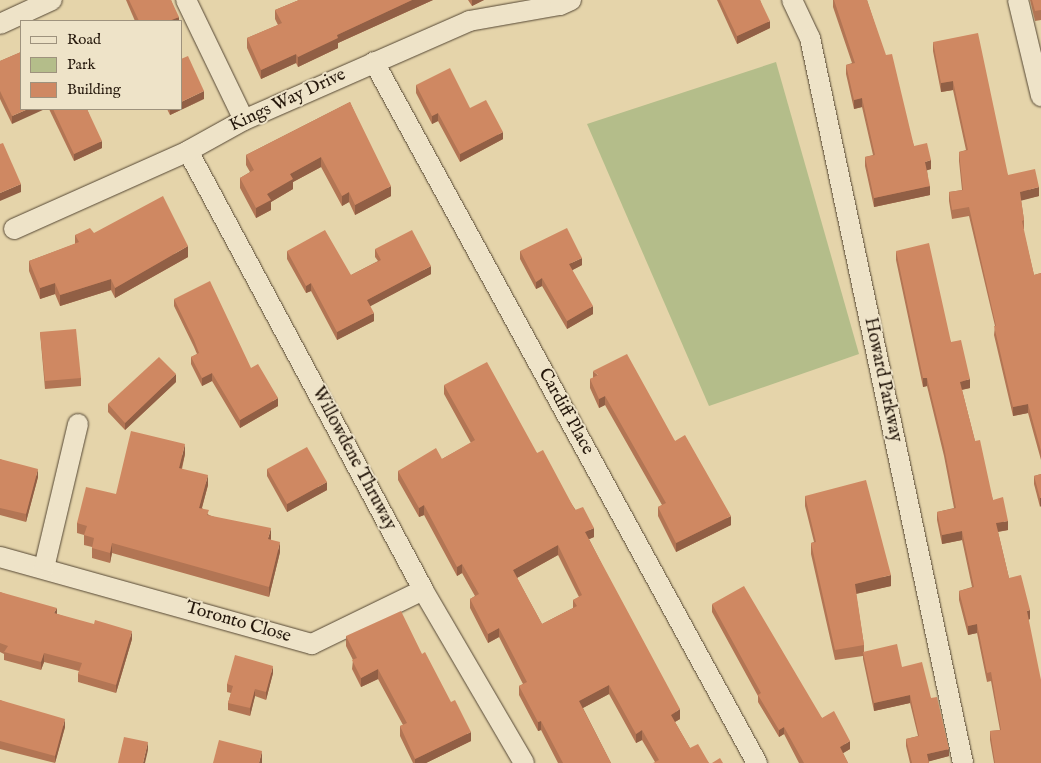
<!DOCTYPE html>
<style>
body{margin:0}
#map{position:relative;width:1041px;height:763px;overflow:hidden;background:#e5d4aa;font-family:"IM FELL English",serif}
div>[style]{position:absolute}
.green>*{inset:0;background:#b4bd8a}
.roads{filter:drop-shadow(0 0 1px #554734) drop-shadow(0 0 1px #554734)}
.street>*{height:20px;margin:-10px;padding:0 10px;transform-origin:10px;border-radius:10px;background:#eee3c8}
.wall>*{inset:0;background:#b27554}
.shaded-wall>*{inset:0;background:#915f45}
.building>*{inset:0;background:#cf8862}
span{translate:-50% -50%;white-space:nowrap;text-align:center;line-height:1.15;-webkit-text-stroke:4px #eee3c8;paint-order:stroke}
.street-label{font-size:18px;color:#25180c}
.legend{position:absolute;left:20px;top:20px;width:162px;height:90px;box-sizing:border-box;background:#eee3c8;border:1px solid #9e927d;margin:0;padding:6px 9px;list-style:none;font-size:15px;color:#25180c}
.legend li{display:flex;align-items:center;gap:10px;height:25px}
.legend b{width:25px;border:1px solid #9e927d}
</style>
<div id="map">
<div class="green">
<i style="clip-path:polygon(776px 62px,859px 354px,709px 406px,587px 124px)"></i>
</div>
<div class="roads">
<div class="street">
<i style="left:186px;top:0;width:133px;rotate:64.2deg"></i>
<i style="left:792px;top:0;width:42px;rotate:64.7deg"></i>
<i style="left:810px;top:38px;width:741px;rotate:78.08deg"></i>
<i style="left:1018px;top:0;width:99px;rotate:76.5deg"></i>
<i style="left:0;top:24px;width:57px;rotate:-24.8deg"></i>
<i style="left:374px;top:62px;width:799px;rotate:61.35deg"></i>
<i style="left:188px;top:151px;width:498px;rotate:61.8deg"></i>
<i style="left:423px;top:590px;width:200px;rotate:59.7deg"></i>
<i style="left:14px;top:229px;width:191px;rotate:-24.1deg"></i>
<i style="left:188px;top:151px;width:64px;rotate:-29deg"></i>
<i style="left:244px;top:120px;width:246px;rotate:-23.7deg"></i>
<i style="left:469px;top:21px;width:92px;rotate:-10deg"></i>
<i style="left:560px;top:5px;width:12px;rotate:-24deg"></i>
<i style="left:0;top:557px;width:324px;rotate:15.6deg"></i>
<i style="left:312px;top:644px;width:123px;rotate:-25.9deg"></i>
<i style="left:44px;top:568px;width:148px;rotate:-76.7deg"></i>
</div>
</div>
<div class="wall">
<i style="clip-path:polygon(126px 0,171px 0,179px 21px,135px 21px)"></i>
<i style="clip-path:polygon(299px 0,433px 0,338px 43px,338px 48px,298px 67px,296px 63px,261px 79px,247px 48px,247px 38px,278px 25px,275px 19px,275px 10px)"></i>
<i style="clip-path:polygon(468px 0,484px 0,472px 6px)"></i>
<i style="clip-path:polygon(717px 0,760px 0,770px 28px,737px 44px)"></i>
<i style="clip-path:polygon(833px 0,867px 0,914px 146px,931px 169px,927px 170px,930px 195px,874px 207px,865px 166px,865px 157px,873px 155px,862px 107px,854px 109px,846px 74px,846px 65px,852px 63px,833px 7px)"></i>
<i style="clip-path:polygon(1030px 0,1041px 0,1041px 20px,1035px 21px)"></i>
<i style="clip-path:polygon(933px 42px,1008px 175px,1039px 196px,1021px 200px,1024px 220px,1024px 229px,1023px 229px,1034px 275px,1041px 273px,1041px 460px,1028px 413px,1013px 416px,994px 335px,995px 326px,969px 216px,952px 219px,949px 201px,949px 192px,962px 190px,959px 161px,959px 152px,966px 150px,953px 90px,941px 92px,933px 51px)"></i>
<i style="clip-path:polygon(21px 52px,12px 124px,0 99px,0 61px)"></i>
<i style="clip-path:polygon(416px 85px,470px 108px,503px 139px,460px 162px,438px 121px,432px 124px,416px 93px)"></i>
<i style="clip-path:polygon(204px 99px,170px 115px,167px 109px,181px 109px)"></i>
<i style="clip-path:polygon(350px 102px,391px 196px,355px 215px,349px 202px,342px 206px,321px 167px,293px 182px,293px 189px,271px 202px,271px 210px,256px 218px,240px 188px,240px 178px,250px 172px,246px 165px,246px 155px)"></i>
<i style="clip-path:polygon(49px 109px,87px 109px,102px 148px,74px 161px)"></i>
<i style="clip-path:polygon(94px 233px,188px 257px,115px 298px,111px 290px,60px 306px,55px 294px,40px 299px,29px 271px,29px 261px,75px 244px,75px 235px)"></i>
<i style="clip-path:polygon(375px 249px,431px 274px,370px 306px,374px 321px,337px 340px,311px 291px,306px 293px,287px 259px,287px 251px,351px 275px,378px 261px,375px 257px)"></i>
<i style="clip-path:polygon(520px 251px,582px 265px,572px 270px,593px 314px,567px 329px,542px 286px,536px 289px,520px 259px)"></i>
<i style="clip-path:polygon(896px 251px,951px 342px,970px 388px,962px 390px,975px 441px,993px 500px,1008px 530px,998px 532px,1009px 578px,1030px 619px,1028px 620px,1041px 763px,994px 763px,990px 740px,990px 731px,1000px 730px,991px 681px,987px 682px,977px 633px,968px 635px,959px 600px,959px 591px,972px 587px,962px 540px,942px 544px,937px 520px,937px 512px,954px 508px,944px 456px,927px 386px,923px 387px,896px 260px)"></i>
<i style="clip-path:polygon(174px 299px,278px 406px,240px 428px,212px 381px,202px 386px,191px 364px,191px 357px,197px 354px,194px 347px,174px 306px)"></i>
<i style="clip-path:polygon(40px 332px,81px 378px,81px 386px,45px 389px)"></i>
<i style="clip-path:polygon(593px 371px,675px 441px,731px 525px,676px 552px,658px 516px,658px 507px,662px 505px,605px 405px,599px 408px,590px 388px,590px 379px,593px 378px)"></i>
<i style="clip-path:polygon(176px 382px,125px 430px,108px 412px,108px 404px)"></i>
<i style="clip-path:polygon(evenodd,444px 385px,537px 453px,594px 537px,589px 539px,680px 719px,675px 722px,690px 748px,709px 763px,655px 762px,642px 740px,636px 743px,609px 694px,583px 708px,611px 763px,558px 763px,541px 730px,538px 731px,519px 695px,519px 686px,523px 684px,499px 637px,488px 643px,470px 608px,470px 599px,475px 596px,462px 573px,457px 576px,424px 515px,419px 517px,398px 480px,398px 471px,442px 459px,471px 443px,444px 394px,444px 385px,558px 555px,579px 597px,573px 600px,573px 608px,542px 624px,517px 578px,558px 555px)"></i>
<i style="clip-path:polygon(185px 454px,182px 469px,208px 485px,202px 508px,209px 515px,271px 538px,271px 540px,280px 552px,269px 597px,112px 553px,110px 563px,92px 558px,92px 547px,84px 545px,84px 535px,77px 533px,77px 523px,116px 494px)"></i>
<i style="clip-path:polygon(0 459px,38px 477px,26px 522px,0 515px)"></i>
<i style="clip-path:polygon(267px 469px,327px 490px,287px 512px,267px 476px)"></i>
<i style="clip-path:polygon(1041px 474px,1040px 507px,1034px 484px,1034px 476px)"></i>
<i style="clip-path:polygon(805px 496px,891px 586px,856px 594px,864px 645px,864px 652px,902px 667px,931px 698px,949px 756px,929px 761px,929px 763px,910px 763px,906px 746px,906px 739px,918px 736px,910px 703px,874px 711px,863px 659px,863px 656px,835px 660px,811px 554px,811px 543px,814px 542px,805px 506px)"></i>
<i style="clip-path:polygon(0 592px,57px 614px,132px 639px,116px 693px,78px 682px,78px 674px,79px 671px,44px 662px,41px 670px,4px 660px,4px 654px,0 652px)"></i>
<i style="clip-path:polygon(712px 604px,822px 718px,850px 749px,843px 753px,848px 763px,799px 763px,784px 734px,779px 737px,758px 702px,758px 696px,712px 612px)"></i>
<i style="clip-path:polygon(346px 636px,422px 654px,471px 741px,426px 763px,413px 763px,400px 736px,400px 726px,403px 725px,378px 679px,361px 687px,352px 669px,353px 660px,346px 646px)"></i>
<i style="clip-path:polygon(273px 673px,266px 700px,255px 696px,250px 716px,228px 710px,228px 703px,231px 693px,227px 692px,227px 684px)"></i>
<i style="clip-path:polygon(0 700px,65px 727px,55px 763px,0 749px)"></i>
</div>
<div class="shaded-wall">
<i style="clip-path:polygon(412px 0,433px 0,338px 43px,338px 48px,298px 67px,298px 57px,337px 35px)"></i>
<i style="clip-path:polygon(472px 0,484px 0,472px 6px)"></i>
<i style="clip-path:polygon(179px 17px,179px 21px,169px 21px)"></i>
<i style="clip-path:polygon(770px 21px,770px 28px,737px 44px,737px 36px)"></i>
<i style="clip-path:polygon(296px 54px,296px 63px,261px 79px,261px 70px)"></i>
<i style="clip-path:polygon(953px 81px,953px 90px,941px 92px,941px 83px)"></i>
<i style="clip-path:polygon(204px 91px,204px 99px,170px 115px,170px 109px,181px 109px,181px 102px)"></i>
<i style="clip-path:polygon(862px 98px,862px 107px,854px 109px,854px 100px)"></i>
<i style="clip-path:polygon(28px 109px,45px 109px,12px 124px,12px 116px)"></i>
<i style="clip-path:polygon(438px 113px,438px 121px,432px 124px,432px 116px)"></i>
<i style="clip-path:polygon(503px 132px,503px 139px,460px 162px,460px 154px)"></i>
<i style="clip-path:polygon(102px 141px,102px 148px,74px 161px,74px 154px)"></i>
<i style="clip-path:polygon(321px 157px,321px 167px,293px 182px,293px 189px,271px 202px,271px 210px,256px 218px,256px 208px,267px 194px,290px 174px)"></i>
<i style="clip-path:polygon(931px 160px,931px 169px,925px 171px,925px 162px)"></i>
<i style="clip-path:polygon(21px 184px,21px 192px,0 201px,0 193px)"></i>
<i style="clip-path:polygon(391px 186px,391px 196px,355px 215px,355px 205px)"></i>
<i style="clip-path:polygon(930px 186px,930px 195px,874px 207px,874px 198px)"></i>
<i style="clip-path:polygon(1039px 187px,1039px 196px,1020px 201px,1020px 192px)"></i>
<i style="clip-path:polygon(349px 192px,349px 202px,342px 206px,342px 196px)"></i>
<i style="clip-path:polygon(188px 246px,188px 257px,115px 298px,115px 288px)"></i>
<i style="clip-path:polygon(582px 258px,582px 265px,569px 272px,569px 264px)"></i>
<i style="clip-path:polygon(431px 266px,431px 274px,367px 308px,367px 300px)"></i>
<i style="clip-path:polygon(542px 278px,542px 286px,536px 289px,536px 282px)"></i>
<i style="clip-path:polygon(111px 279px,111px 290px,60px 306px,60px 295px)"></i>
<i style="clip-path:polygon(55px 283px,55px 294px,40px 299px,40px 288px)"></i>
<i style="clip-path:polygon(311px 283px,311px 291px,306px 293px,306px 286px)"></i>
<i style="clip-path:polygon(593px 306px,593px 314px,567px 329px,567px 321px)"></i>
<i style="clip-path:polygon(374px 313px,374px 321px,337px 340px,337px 332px)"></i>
<i style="clip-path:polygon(212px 373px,212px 381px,202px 386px,202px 378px)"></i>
<i style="clip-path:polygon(176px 374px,176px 382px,125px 430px,125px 423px)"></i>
<i style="clip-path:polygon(923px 378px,927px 378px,927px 386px,923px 387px)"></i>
<i style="clip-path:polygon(970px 379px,970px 388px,960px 390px,960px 382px)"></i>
<i style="clip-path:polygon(605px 396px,605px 405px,599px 408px,599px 399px)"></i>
<i style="clip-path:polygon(278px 398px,278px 406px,240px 428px,240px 420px)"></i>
<i style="clip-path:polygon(1028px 404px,1028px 413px,1013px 416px,1013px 407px)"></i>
<i style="clip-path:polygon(185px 444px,185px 454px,179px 478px,179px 468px)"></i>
<i style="clip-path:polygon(38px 469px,38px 477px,26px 522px,26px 514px)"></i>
<i style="clip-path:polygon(208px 475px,208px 485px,199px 518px,199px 508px)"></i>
<i style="clip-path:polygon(327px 482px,327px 490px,287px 512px,287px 504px)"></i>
<i style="clip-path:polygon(1040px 498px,1041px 498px,1041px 506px,1040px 507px)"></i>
<i style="clip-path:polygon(424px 505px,424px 515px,419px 517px,419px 508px)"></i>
<i style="clip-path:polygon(731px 516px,731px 525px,676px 552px,676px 543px)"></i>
<i style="clip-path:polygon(1008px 521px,1008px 530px,996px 532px,996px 523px)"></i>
<i style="clip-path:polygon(271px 528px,271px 538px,268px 549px,268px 539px)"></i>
<i style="clip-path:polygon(594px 528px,594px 537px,585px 541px,585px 532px)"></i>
<i style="clip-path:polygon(962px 531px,962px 540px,942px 544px,942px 535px)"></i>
<i style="clip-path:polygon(280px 542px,280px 552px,269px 597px,269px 587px)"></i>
<i style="clip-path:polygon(112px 543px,112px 553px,110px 563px,110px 553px)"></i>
<i style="clip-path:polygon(558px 545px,558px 555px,513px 580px,513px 570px)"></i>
<i style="clip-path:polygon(462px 564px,462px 573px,457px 576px,457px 567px)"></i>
<i style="clip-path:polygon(891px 575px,891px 586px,855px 594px,855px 584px)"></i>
<i style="clip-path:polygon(57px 608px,57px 616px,54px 613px)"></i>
<i style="clip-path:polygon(1030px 610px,1030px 619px,1027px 620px,1027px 611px)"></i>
<i style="clip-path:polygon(977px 624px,977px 633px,968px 635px,968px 626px)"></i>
<i style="clip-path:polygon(499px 628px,499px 637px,488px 643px,488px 634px)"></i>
<i style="clip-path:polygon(132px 631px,132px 639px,116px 693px,116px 685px)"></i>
<i style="clip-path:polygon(44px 653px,44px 662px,41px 670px,41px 662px)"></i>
<i style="clip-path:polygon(273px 666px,273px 673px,266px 700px,266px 692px)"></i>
<i style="clip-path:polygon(378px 669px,378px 679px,361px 687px,361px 678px)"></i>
<i style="clip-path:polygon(609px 685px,609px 694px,579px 710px,579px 701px)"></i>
<i style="clip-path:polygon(255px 689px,255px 696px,250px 716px,250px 708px)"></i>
<i style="clip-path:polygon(910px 695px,910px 703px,874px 711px,874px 703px)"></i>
<i style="clip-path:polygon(680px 709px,680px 719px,671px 724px,671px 715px)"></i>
<i style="clip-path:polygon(65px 719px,65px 727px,55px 763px,55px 756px)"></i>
<i style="clip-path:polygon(541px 721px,541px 730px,538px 731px,538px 722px)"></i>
<i style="clip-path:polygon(784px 727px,784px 734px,779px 737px,779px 730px)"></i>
<i style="clip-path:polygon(642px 730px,642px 740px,636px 743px,636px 734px)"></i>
<i style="clip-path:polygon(471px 732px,471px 741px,426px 763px,415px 763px,415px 759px)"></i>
<i style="clip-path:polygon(850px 741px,850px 749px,840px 755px,840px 747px)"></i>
<i style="clip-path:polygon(148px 742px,148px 750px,145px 763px,143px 763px)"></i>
<i style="clip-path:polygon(949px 749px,949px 756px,927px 762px,927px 754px)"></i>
<i style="clip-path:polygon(262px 751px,262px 763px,259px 763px)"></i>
</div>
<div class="building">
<i style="clip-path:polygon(129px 0,171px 0,179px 17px,169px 21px,139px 21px)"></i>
<i style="clip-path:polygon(299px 0,412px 0,337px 35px,338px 38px,298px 57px,296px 54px,261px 70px,247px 38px,282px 23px,275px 10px)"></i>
<i style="clip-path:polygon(720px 0,760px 0,770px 21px,737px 36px)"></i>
<i style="clip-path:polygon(834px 0,867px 0,886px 55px,892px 54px,914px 146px,927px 143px,931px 160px,925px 162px,930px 186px,874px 198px,865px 157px,875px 155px,862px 98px,854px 100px,846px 65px,855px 63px)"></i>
<i style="clip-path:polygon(1032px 0,1041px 0,1041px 10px,1035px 11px)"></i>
<i style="clip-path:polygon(978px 33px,1008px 175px,1035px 169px,1039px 187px,1020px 192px,1024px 220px,1022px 221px,1034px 275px,1041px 273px,1041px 451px,1028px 404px,1013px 407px,994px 326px,996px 326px,969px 207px,952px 210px,949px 192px,963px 190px,959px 152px,968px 150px,953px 81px,941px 83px,933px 42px)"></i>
<i style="clip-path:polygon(21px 52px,21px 109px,28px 109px,12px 116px,0 91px,0 61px)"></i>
<i style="clip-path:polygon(188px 56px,204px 91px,181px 102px,181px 59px)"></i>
<i style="clip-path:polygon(450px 68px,470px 108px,486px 100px,503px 132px,460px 154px,438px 113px,432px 116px,416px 85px)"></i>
<i style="clip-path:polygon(350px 102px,391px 186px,355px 205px,349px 192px,342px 196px,321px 157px,290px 174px,293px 179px,267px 194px,271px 200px,256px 208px,240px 178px,254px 170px,246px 155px)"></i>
<i style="clip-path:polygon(53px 109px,87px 109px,102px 141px,74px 154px)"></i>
<i style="clip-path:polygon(3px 143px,21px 184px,0 193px,0 144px)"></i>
<i style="clip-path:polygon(163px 196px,188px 246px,115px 288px,111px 279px,60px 295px,55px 283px,40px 288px,29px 261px,79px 242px,75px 235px,90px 228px,94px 233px)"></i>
<i style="clip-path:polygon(567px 228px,582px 258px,569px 264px,593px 306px,567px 321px,542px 278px,536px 282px,520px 251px)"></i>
<i style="clip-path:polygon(325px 230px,351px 275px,381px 260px,375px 249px,412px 230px,431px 266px,367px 300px,374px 313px,337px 332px,311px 283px,306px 286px,287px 251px)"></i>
<i style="clip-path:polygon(929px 243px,951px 342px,961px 340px,970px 379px,960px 382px,975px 441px,980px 440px,993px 500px,1003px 497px,1008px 521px,996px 523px,1009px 578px,1021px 575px,1030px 610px,1027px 611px,1041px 680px,1041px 763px,995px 763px,990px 731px,1001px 730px,991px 672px,987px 673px,977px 624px,968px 626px,959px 591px,974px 587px,962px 531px,942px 535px,937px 512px,956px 508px,944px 447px,927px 378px,923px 378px,896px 251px)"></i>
<i style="clip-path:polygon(210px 281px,251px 368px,258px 364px,278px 398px,240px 420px,212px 373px,202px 378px,191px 357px,199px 353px,194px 340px,174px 299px)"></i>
<i style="clip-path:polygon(76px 329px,81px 378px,45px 381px,40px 332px)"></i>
<i style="clip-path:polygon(627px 354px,675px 441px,685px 435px,731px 516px,676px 543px,658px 507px,666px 503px,605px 396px,599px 399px,590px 379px,598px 375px,593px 371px)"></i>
<i style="clip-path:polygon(159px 357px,176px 374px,125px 423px,108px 404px)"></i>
<i style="clip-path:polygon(evenodd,487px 362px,537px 453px,543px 450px,575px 510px,583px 507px,594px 528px,585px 532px,680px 709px,671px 715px,690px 748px,698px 744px,709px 763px,653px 763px,659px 760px,642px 730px,636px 734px,609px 685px,579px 701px,611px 763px,563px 763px,541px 721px,538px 722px,519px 686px,527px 682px,499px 628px,488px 634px,470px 599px,479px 594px,462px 564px,457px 567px,424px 505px,419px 508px,398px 471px,436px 448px,442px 459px,475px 440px,444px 385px,487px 362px,558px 545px,582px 595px,573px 600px,577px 606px,542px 624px,513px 570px,558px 545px)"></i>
<i style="clip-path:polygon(131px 431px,185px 444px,179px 468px,208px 475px,199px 508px,209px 510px,207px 515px,271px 528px,268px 539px,280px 542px,269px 587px,112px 543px,110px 553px,92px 548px,94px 538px,84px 535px,87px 526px,77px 523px,86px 487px,116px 494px)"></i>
<i style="clip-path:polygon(307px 447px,327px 482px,287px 504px,267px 469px)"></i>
<i style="clip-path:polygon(0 459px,38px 469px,26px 514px,0 508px)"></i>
<i style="clip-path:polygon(1041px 474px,1041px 498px,1040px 498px,1034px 476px)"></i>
<i style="clip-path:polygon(866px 480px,891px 575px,855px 584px,864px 645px,835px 650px,811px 543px,816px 542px,805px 496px)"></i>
<i style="clip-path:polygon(744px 586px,822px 718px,834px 711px,850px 741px,840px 747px,848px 763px,804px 763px,784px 727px,779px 730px,758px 695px,761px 693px,712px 604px)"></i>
<i style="clip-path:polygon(0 592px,57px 608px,54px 613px,94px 624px,95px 620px,132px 631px,116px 685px,78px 674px,82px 663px,44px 653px,41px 662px,4px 652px,8px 646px,0 643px)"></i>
<i style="clip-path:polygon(401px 611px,422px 654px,425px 652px,451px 702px,455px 700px,471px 732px,415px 759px,400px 726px,407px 723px,378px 669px,361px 678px,352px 660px,357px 658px,346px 636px)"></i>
<i style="clip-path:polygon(897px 644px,902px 667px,922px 662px,931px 698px,937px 697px,949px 749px,927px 754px,929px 763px,912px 763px,906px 739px,919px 736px,910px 695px,874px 703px,863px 652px)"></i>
<i style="clip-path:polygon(235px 655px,273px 666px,266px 692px,255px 689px,250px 708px,228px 703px,233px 686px,227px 684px)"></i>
<i style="clip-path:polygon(0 700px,65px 719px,55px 756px,0 741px)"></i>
<i style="clip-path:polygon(124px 737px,148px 742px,143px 763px,118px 763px)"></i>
<i style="clip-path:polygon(219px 740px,262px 751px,259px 763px,213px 763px)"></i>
<i style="clip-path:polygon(720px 758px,723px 763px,712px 763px)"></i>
</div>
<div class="street-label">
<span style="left:288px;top:101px;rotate:-25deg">Kings Way Drive</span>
<span style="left:882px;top:380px;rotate:78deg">Howard Parkway</span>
<span style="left:565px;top:412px;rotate:61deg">Cardiff Place</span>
<span style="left:353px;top:459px;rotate:62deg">Willowdene Thruway</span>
<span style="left:238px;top:623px;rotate:16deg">Toronto Close</span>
</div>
<ul class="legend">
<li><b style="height:6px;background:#eee3c8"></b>Road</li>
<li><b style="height:14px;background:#b4bd8a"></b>Park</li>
<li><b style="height:14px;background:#cf8862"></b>Building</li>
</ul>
</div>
